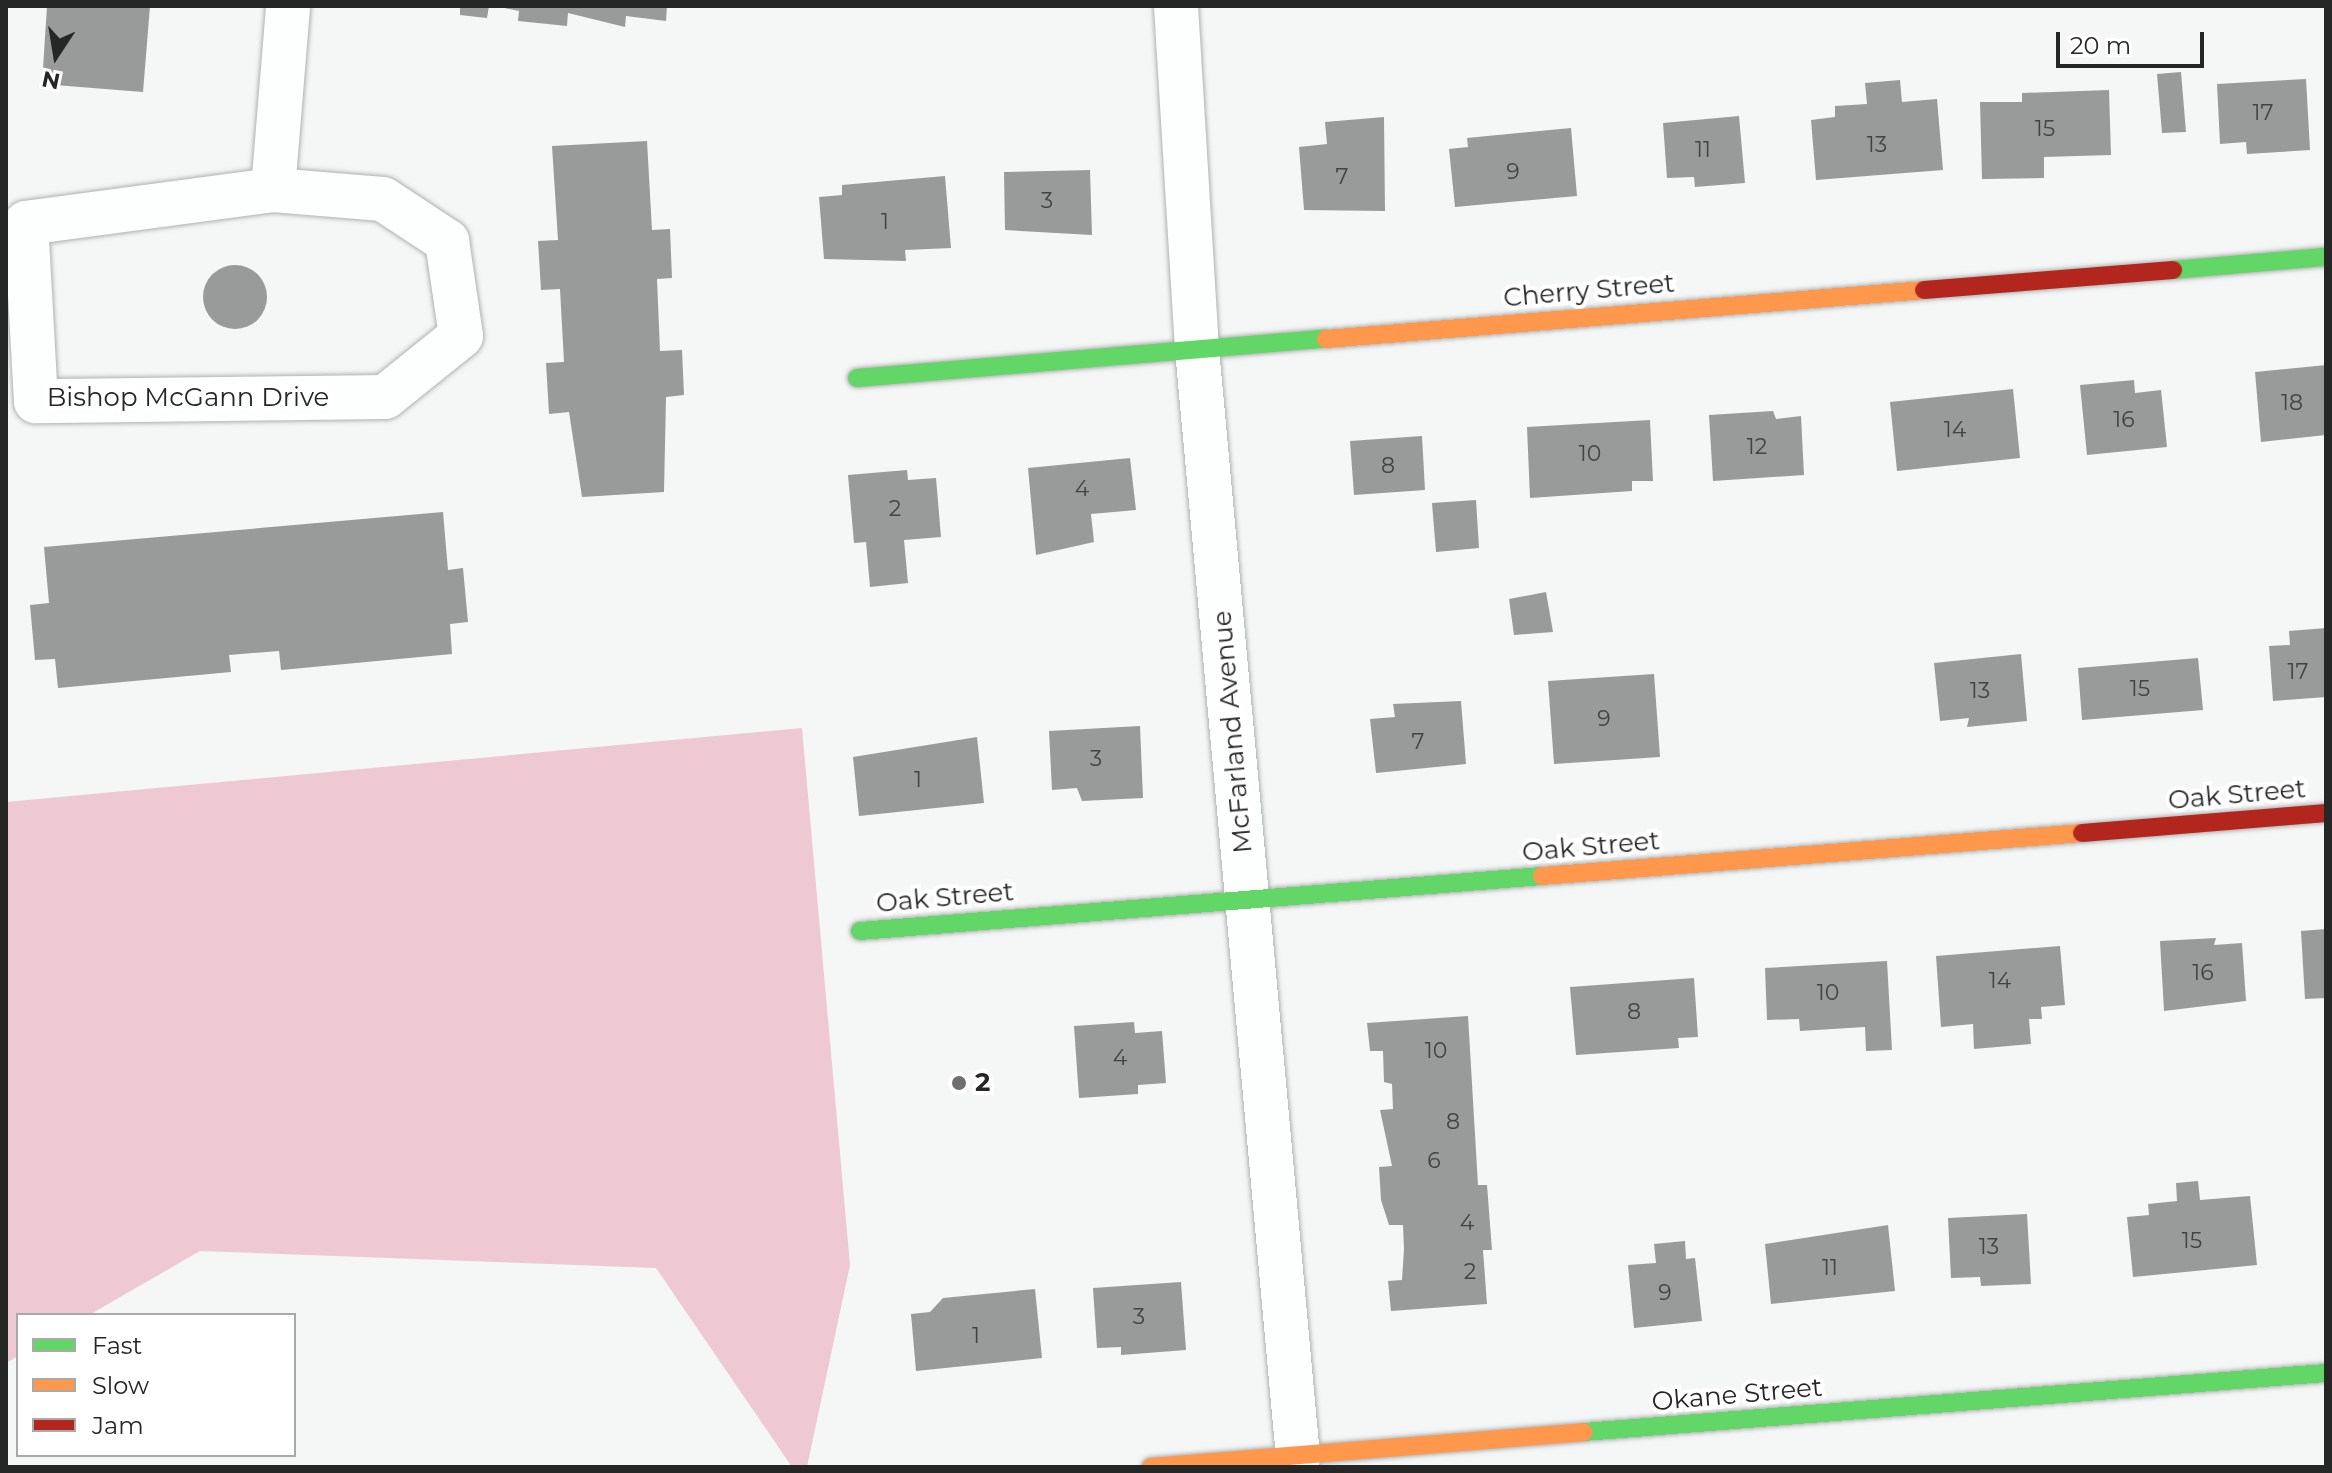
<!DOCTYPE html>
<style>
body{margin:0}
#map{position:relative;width:2332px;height:1473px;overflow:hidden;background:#f4f7f5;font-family:Montserrat,sans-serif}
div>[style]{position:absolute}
.forest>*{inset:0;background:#eec9d3}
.building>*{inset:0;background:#999b9a}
.round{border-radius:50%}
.roads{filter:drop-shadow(0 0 2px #afb2b0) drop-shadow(0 0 2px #afb2b0)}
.street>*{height:44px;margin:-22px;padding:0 22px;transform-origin:22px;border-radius:22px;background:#fdfefe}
.fast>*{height:18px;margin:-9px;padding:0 9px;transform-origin:9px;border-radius:9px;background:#63d668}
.slow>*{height:18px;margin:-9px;padding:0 9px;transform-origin:9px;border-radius:9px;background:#ff974d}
.jam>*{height:18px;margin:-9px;padding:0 9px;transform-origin:9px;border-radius:9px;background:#b3261e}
.dots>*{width:22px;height:22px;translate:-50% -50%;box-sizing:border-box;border:4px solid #fff;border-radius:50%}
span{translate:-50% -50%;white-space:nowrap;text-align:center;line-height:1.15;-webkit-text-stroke:8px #fff;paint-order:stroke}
.number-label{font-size:22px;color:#424443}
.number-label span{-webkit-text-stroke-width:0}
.street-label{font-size:26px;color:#252726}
.poi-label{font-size:26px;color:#252726;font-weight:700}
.left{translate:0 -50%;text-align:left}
.frame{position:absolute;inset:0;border:8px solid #252726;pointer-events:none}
.legend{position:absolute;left:16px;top:1313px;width:280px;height:144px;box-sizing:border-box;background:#fff;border:2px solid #a8a9a8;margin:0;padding:10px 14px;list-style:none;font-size:24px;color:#252726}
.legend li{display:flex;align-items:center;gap:16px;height:40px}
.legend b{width:40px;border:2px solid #a8a9a8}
.north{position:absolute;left:16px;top:16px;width:80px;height:80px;-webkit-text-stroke:6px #fff;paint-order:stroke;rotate:192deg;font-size:22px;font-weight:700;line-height:32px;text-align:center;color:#252726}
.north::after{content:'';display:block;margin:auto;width:28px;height:36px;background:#252726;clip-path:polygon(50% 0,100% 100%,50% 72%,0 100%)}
.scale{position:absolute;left:2056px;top:32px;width:148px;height:36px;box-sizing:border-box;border:4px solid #252726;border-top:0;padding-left:10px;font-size:24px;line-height:28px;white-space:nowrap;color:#252726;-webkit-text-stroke:6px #fff;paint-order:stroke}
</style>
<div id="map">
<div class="forest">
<i style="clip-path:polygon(802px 728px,850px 1265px,807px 1467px,792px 1467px,656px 1268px,200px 1251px,89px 1315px,18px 1315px,18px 1356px,6px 1363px,6px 802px)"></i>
</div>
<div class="building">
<i style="clip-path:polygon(47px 6px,150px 6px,143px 92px,42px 84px)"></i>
<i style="clip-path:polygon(460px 6px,489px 6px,487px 18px,460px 15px)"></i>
<i style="clip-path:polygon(495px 6px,667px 6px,666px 21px,626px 16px,625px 27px,568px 13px,567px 26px,518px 21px,519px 11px)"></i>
<i style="clip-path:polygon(2181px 72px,2186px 132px,2162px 133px,2157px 74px)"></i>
<i style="clip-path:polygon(2306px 79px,2310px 150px,2247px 154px,2246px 142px,2220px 144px,2217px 84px)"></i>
<i style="clip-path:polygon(1900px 80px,1902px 102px,1937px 99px,1943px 170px,1816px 180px,1811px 120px,1835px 117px,1835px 106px,1867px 104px,1865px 83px)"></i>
<i style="clip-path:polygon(2109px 90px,2111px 155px,2044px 157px,2044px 178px,1982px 179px,1980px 102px,2022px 102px,2022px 93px)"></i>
<i style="clip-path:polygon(1739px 116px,1745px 183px,1695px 187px,1694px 177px,1667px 178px,1663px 123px)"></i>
<i style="clip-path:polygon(1384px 117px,1385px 211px,1304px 210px,1299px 147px,1327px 144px,1325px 122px)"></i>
<i style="clip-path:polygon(1571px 128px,1577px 196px,1455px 207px,1449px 149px,1468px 147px,1467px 138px)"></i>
<i style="clip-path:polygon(647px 141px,652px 230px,670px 229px,672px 278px,657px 279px,660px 351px,682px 350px,684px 395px,666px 397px,664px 492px,582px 497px,569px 412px,549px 414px,546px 363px,564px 362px,560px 289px,541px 290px,538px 241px,558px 240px,552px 146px)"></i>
<i style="clip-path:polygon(1090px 170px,1092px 235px,1005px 230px,1004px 172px)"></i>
<i style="clip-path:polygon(945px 176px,951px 248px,905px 250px,906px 261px,824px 259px,819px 197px,842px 195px,842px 185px)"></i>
<i class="round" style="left:203px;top:265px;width:64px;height:64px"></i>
<i style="clip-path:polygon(2326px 365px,2326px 435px,2261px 442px,2255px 372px)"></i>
<i style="clip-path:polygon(2134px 380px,2135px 393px,2161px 390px,2167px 447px,2087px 455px,2080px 385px)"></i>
<i style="clip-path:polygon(2013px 389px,2020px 458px,1897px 471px,1890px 402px)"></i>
<i style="clip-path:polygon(1773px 411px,1776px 419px,1801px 416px,1804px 475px,1713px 481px,1709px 415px)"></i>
<i style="clip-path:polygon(1650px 420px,1653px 481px,1632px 481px,1632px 491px,1530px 498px,1527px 427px)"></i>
<i style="clip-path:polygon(1422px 436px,1425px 490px,1354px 495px,1350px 441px)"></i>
<i style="clip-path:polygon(1130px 458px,1136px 510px,1091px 514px,1094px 542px,1036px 555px,1028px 468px)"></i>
<i style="clip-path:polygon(907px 470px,908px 480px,936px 478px,941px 537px,904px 540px,908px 583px,870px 587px,866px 542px,854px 543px,848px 475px)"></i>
<i style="clip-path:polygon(1476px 500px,1479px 548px,1436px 552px,1432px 503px)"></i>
<i style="clip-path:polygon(443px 512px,448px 570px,463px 568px,468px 622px,450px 624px,452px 654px,281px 670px,279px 651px,229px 655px,231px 672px,58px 688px,55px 659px,35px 660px,30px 605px,49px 603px,44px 547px)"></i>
<i style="clip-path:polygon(1546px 592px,1553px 632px,1514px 635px,1509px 599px)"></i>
<i style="clip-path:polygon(2326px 628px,2326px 697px,2273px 701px,2269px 646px,2290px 645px,2289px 631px)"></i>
<i style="clip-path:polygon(2021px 654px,2027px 721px,1967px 727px,1969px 718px,1940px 721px,1934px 663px)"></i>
<i style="clip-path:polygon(2198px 658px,2203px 710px,2082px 720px,2078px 668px)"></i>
<i style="clip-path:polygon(1654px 674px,1660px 757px,1554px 764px,1548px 681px)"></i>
<i style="clip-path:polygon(1461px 701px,1466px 764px,1376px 773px,1370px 719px,1395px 717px,1393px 704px)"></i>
<i style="clip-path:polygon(1140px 726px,1143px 798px,1082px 801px,1077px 788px,1052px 790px,1049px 731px)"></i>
<i style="clip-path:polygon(977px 737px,984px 803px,859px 816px,853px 757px)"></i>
<i style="clip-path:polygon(2326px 929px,2326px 998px,2305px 999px,2301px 931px)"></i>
<i style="clip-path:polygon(2216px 938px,2214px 945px,2242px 943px,2246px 1001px,2164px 1011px,2160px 941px)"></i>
<i style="clip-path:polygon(2060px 946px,2065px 1005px,2041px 1007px,2042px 1019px,2029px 1019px,2031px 1044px,1974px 1049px,1973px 1024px,1941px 1027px,1936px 956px)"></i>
<i style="clip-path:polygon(1887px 961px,1892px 1050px,1866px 1051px,1865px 1027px,1800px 1031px,1799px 1019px,1767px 1020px,1765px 968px)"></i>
<i style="clip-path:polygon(1694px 978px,1698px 1037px,1678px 1038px,1679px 1048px,1576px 1055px,1570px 987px)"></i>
<i style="clip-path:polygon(1468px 1016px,1478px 1185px,1487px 1185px,1492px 1250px,1483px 1250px,1487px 1304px,1391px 1311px,1388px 1281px,1402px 1280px,1404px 1249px,1403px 1225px,1389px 1225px,1381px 1200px,1379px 1167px,1392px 1166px,1380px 1110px,1393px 1109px,1392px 1084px,1384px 1082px,1383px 1051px,1370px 1051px,1367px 1023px)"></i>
<i style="clip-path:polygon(1134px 1022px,1135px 1033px,1162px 1031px,1166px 1083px,1138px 1085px,1138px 1094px,1079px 1098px,1074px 1026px)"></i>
<i style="clip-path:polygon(2198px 1181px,2200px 1200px,2250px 1196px,2257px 1265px,2133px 1277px,2127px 1217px,2149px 1215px,2148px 1204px,2177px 1201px,2176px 1183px)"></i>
<i style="clip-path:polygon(2027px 1214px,2031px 1284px,1981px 1286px,1980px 1277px,1951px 1278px,1948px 1218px)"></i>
<i style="clip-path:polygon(1888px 1225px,1895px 1291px,1771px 1304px,1765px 1244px)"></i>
<i style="clip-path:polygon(1685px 1241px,1686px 1259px,1695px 1258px,1702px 1321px,1634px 1328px,1628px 1265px,1656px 1263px,1654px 1244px)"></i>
<i style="clip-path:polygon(1181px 1282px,1186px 1350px,1121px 1355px,1121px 1347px,1097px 1348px,1093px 1288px)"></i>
<i style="clip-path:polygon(1035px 1289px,1042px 1358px,916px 1371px,911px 1314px,930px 1312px,943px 1298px)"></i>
</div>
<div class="roads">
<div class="street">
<i style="left:1176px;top:6px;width:344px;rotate:86.5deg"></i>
<i style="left:1197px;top:349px;width:1113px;rotate:84.79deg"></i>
<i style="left:273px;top:190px;width:110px;rotate:4.7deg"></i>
<i style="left:383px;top:199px;width:77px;rotate:33.3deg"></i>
<i style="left:447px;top:241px;width:96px;rotate:81.6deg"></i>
<i style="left:461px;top:336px;width:97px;rotate:141.2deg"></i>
<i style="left:385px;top:397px;width:349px;rotate:179.3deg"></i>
<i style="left:36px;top:401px;width:178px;rotate:-93.2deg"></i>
<i style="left:26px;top:223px;width:249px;rotate:-7.6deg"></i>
<i style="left:273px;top:190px;width:185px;rotate:-85.3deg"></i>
</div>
<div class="fast">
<i style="left:2173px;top:270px;width:154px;rotate:-4.9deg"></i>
<i style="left:857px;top:378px;width:471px;rotate:-4.8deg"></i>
<i style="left:860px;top:931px;width:684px;rotate:-4.61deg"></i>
<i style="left:1584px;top:1432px;width:744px;rotate:-4.55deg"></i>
</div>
<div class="slow">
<i style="left:1326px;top:339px;width:600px;rotate:-4.68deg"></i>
<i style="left:1542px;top:876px;width:542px;rotate:-4.55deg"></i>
<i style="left:1151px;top:1467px;width:434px;rotate:-4.6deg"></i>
</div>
<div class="jam">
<i style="left:1924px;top:290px;width:250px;rotate:-4.6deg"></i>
<i style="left:2082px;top:833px;width:245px;rotate:-4.7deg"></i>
</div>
</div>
<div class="dots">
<i style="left:959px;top:1083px;background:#6d706e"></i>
</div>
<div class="number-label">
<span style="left:2263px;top:113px">17</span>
<span style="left:2045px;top:129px">15</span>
<span style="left:1877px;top:145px">13</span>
<span style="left:1703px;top:150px">11</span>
<span style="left:1513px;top:172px">9</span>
<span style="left:1342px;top:177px">7</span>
<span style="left:1047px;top:201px">3</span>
<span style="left:885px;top:222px">1</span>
<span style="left:2292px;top:403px">18</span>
<span style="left:2124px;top:420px">16</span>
<span style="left:1955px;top:430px">14</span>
<span style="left:1757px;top:447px">12</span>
<span style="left:1590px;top:454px">10</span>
<span style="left:1388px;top:466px">8</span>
<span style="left:1082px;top:489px">4</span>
<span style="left:895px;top:509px">2</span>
<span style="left:2298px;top:672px">17</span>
<span style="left:2140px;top:689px">15</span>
<span style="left:1980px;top:691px">13</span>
<span style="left:1604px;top:719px">9</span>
<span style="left:1418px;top:742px">7</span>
<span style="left:1096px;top:759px">3</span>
<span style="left:918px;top:780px">1</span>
<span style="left:2203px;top:973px">16</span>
<span style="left:2000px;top:981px">14</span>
<span style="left:1828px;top:993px">10</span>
<span style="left:1634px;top:1012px">8</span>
<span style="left:1436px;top:1051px">10</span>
<span style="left:1120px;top:1058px">4</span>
<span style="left:1453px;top:1122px">8</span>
<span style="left:1434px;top:1161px">6</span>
<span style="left:1467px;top:1223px">4</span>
<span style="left:2192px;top:1241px">15</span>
<span style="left:1989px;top:1247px">13</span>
<span style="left:1830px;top:1268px">11</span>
<span style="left:1470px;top:1272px">2</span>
<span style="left:1665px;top:1293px">9</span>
<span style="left:1139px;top:1317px">3</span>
<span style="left:976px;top:1336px">1</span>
</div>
<div class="street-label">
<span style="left:1589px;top:291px;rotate:-5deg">Cherry Street</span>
<span style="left:188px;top:398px">Bishop McGann Drive</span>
<span style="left:1233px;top:732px;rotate:-95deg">McFarland Avenue</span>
<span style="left:2237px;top:795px;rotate:-5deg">Oak Street</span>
<span style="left:1591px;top:847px;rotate:-5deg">Oak Street</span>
<span style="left:945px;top:898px;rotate:-5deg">Oak Street</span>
<span style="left:1737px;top:1395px;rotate:-5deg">Okane Street</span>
</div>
<div class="poi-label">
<span class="left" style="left:975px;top:1083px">2</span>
</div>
<div class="frame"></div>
<ul class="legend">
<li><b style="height:10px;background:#63d668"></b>Fast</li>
<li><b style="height:10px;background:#ff974d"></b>Slow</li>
<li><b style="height:10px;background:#b3261e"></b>Jam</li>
</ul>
<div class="north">N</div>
<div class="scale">20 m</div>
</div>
